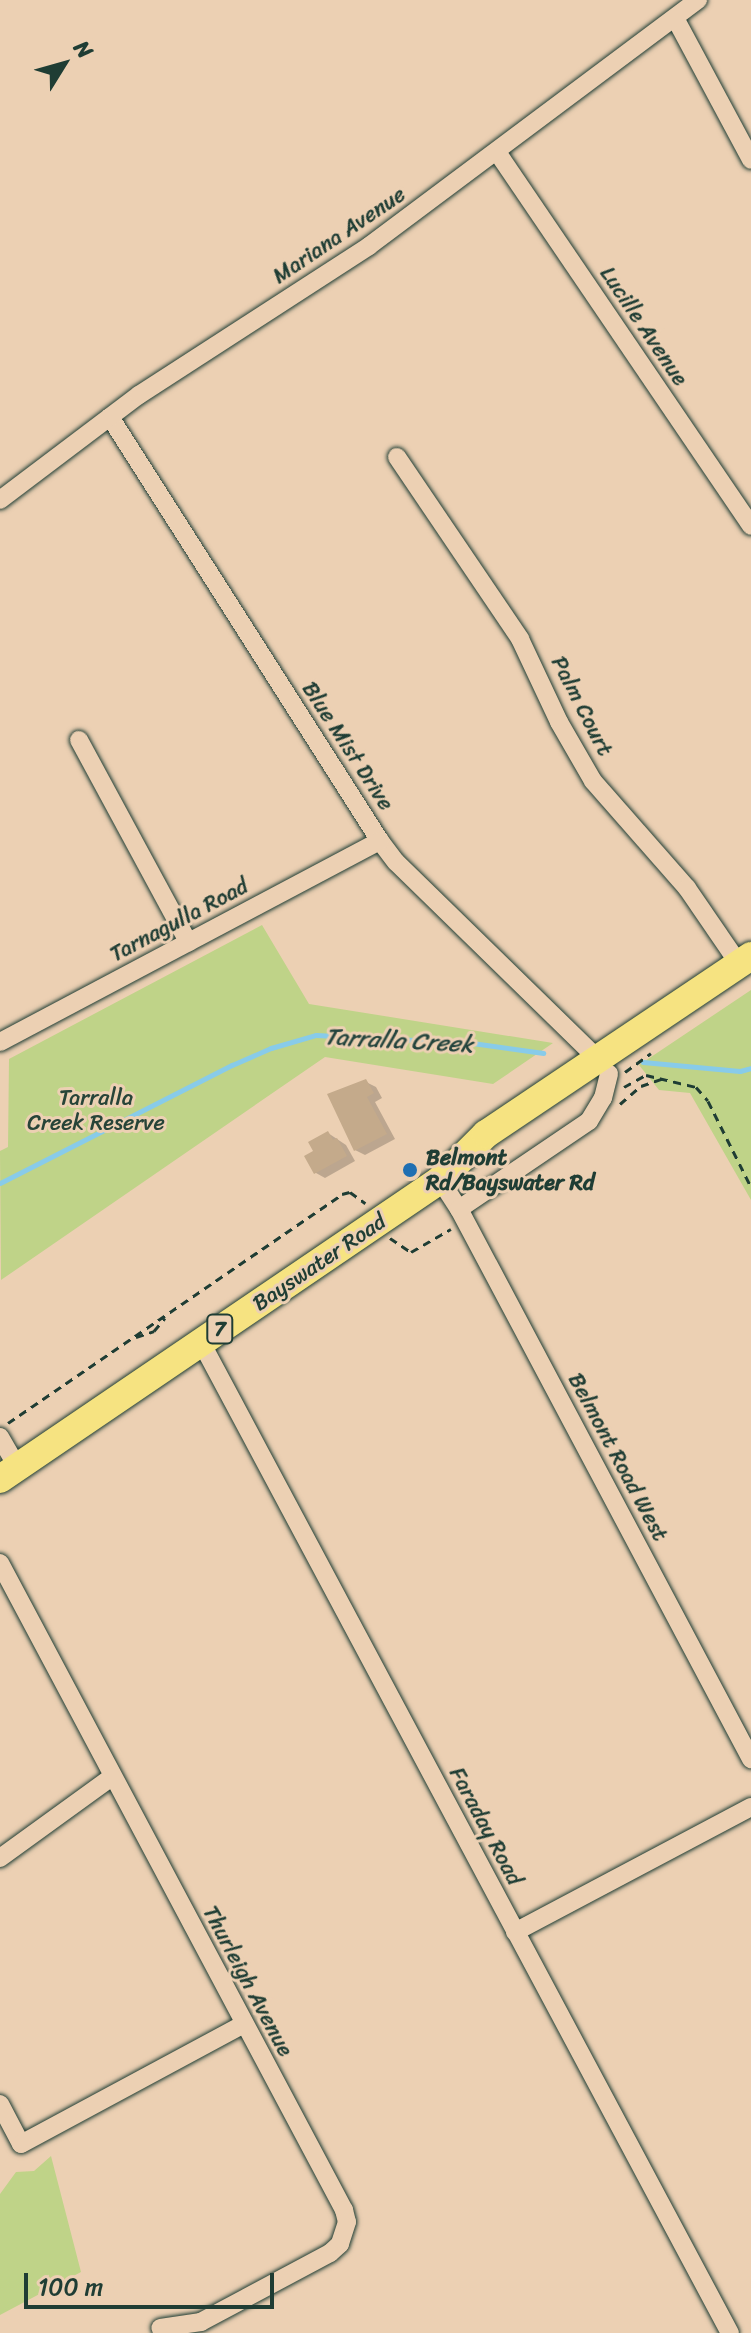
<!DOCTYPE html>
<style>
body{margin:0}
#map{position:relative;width:751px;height:2333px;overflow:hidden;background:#ecd0b3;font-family:Sriracha,sans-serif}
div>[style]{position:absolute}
.green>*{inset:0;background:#bfd388}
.shadow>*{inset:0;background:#0003}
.stream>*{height:5px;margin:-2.5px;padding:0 2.5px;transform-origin:2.5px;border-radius:2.5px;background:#88cbe9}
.building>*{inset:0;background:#c4aa8b}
.path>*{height:3px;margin-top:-1.5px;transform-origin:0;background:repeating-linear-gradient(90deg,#1f3d34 0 8px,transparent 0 14px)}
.roads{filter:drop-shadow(0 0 2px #1f3d34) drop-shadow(0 0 2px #1f3d34)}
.minor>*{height:18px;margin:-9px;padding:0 9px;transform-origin:9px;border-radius:9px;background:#ecd0b3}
.primary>*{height:28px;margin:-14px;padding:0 14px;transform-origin:14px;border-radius:14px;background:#f6e381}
.dots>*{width:22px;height:22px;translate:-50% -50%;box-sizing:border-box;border:4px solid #ecd0b3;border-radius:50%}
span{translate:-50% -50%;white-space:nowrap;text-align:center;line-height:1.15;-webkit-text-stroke:6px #ecd0b3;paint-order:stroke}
.shield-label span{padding:2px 6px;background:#ecd0b3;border:2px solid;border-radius:6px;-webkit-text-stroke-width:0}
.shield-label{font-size:20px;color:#1f3d34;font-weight:700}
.street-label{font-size:22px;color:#1f3d34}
.park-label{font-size:22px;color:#274438}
.poi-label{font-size:22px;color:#1f3d34;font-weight:700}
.left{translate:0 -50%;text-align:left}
.water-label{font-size:24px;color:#24443d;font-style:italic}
.north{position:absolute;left:24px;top:24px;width:80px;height:80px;-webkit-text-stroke:6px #ecd0b3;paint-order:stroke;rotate:53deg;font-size:22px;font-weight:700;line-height:32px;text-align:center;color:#1f3d34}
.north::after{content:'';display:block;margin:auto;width:28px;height:36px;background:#1f3d34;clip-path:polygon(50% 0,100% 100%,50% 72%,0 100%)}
.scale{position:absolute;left:24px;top:2273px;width:250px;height:36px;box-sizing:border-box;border:4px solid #1f3d34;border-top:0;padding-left:10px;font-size:24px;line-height:28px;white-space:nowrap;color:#1f3d34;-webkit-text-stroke:6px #ecd0b3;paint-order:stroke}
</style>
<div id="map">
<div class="green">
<i style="clip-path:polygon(262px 925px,309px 1004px,553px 1043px,493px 1084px,325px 1057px,1px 1280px,0 1151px,8px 1147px,9px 1059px)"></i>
<i style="clip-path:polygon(751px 990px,751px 1200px,690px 1093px,659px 1090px,639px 1065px)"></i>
<i style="clip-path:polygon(51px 2156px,81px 2272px,0 2315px,0 2194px,16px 2172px,34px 2171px)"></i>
</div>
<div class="shadow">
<i style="clip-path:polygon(366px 1082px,376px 1087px,382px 1098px,375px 1102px,395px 1139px,365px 1155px,355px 1150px)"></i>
<i style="clip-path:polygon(328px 1133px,346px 1145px,355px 1161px,325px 1178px,316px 1173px,316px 1151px)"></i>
</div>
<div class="stream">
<i style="left:643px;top:1062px;width:97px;rotate:5.3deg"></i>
<i style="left:740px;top:1071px;width:11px;rotate:-15deg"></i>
<i style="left:0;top:1183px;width:260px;rotate:-27deg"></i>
<i style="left:232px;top:1065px;width:43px;rotate:-23.6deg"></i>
<i style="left:271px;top:1048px;width:47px;rotate:-16.1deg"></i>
<i style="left:316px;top:1035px;width:156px;rotate:2.9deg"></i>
<i style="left:472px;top:1043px;width:72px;rotate:8deg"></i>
</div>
<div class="building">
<i style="clip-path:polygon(366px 1079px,374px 1093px,367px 1097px,387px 1134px,354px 1151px,327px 1094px)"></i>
<i style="clip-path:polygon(328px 1131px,333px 1140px,337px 1138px,347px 1156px,314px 1174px,304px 1156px,313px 1151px,308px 1142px)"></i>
</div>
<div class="path">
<i style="left:625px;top:1072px;width:32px;rotate:-36deg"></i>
<i style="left:624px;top:1087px;width:25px;rotate:-29deg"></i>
<i style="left:646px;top:1075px;width:51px;rotate:13.5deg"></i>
<i style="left:696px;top:1087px;width:18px;rotate:49deg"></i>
<i style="left:708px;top:1101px;width:96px;rotate:63.4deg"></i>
<i style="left:620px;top:1104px;width:28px;rotate:-41deg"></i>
<i style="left:641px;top:1086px;width:24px;rotate:-19deg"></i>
<i style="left:390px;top:1238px;width:25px;rotate:34deg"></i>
<i style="left:411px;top:1252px;width:46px;rotate:-29.9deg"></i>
<i style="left:136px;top:1337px;width:19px;rotate:-18deg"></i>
<i style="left:154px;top:1331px;width:17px;rotate:-50deg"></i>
<i style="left:8px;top:1423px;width:405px;rotate:-34.4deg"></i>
<i style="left:342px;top:1194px;width:8px;rotate:-14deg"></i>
<i style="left:350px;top:1192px;width:19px;rotate:36deg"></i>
</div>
<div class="roads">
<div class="minor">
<i style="left:675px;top:18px;width:161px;rotate:61.8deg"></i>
<i style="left:497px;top:152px;width:452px;rotate:55.8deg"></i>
<i style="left:110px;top:417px;width:503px;rotate:57.51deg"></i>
<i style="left:380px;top:841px;width:26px;rotate:53deg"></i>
<i style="left:396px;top:862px;width:282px;rotate:44.3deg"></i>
<i style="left:397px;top:457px;width:220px;rotate:55.9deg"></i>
<i style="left:520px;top:639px;width:92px;rotate:64.8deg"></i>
<i style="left:559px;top:722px;width:68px;rotate:60deg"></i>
<i style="left:593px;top:781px;width:142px;rotate:48.7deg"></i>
<i style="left:687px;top:888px;width:92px;rotate:55.6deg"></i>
<i style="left:0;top:500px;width:174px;rotate:-37.1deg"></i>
<i style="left:139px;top:395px;width:274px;rotate:-32.9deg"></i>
<i style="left:369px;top:246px;width:411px;rotate:-36.8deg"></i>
<i style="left:79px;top:740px;width:230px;rotate:61.6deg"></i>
<i style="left:0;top:1042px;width:430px;rotate:-27.9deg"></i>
<i style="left:440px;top:1180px;width:35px;rotate:57deg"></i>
<i style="left:459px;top:1209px;width:623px;rotate:62.04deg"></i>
<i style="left:459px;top:1209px;width:157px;rotate:-34.1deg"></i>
<i style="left:589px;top:1121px;width:27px;rotate:-59deg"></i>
<i style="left:603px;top:1098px;width:25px;rotate:-76deg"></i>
<i style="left:201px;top:1342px;width:1123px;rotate:61.91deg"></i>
<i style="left:0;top:1437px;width:34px;rotate:60deg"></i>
<i style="left:0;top:1563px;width:733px;rotate:62deg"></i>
<i style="left:344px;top:2210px;width:12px;rotate:76deg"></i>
<i style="left:347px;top:2222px;width:23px;rotate:108deg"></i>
<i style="left:340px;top:2244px;width:13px;rotate:138deg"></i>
<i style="left:330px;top:2253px;width:146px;rotate:151.9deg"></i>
<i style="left:201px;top:2322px;width:41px;rotate:171.7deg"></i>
<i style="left:0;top:1858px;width:138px;rotate:-35.9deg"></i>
<i style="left:515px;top:1932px;width:267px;rotate:-27.9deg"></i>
<i style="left:0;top:2104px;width:45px;rotate:62.3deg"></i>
<i style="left:21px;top:2144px;width:253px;rotate:-28.3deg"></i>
</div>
<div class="primary">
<i style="left:0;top:1479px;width:532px;rotate:-34.2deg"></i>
<i style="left:440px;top:1180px;width:65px;rotate:-45deg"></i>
<i style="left:486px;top:1134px;width:319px;rotate:-33.9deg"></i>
</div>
</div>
<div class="dots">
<i style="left:410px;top:1170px;background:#1f6fb2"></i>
</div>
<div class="shield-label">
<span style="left:220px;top:1329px">7</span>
</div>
<div class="street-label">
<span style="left:339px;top:235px;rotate:-34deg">Mariana Avenue</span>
<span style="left:644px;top:326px;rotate:56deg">Lucille Avenue</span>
<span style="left:582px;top:706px;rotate:63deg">Palm Court</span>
<span style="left:348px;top:746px;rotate:57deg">Blue Mist Drive</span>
<span style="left:179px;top:920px;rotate:-28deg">Tarnagulla Road</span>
<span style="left:319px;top:1262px;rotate:-34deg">Bayswater Road</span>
<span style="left:618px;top:1457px;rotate:62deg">Belmont Road West</span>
<span style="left:486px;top:1826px;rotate:62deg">Faraday Road</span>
<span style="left:248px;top:1981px;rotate:62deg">Thurleigh Avenue</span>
</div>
<div class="park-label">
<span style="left:96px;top:1110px">Tarralla<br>Creek Reserve</span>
</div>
<div class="poi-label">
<span class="left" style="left:426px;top:1170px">Belmont<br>Rd/Bayswater Rd</span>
</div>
<div class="water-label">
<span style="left:399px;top:1041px;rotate:3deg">Tarralla Creek</span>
</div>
<div class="north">N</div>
<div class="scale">100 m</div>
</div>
